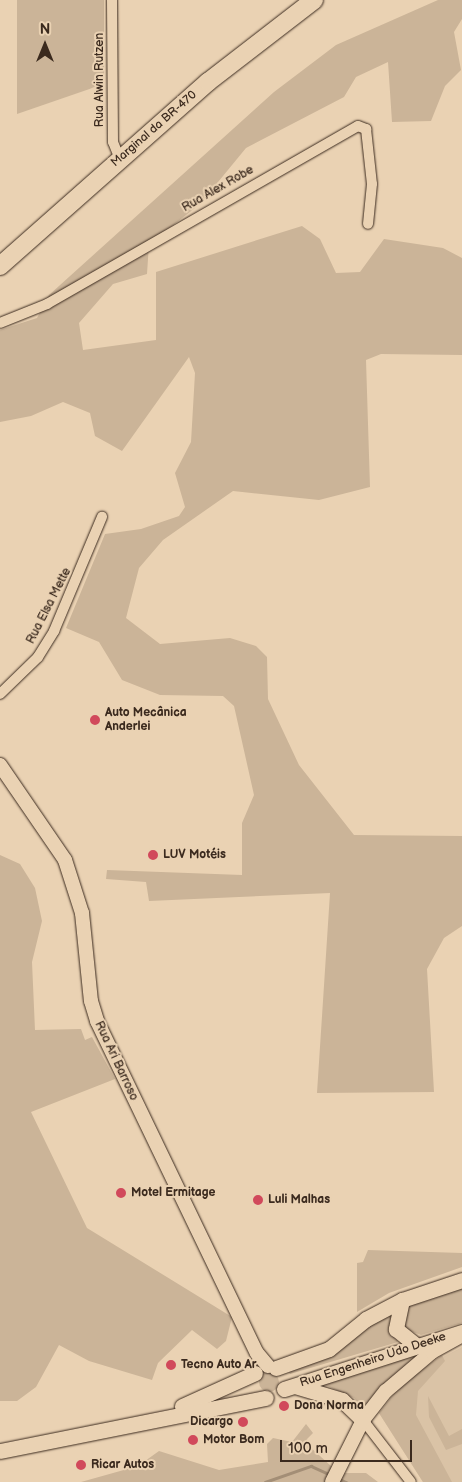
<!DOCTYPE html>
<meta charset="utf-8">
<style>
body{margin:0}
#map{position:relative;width:462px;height:1482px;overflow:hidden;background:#ead2b3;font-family:"Balsamiq Sans",sans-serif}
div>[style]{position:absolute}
.built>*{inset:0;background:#dac3a6}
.green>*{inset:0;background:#cbb498}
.round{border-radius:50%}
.stream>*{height:2.5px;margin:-1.25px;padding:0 1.25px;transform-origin:1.25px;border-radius:1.25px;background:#a38e76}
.roads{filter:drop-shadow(0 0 1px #3b2a1e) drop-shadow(0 0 1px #3b2a1e)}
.street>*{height:10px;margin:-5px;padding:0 5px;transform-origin:5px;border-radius:5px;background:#ead2b3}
.secondary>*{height:14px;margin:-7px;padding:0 7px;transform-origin:7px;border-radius:7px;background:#ead2b3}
.primary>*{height:15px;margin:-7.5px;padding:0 7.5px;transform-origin:7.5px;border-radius:7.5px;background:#ead2b3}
.highway>*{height:18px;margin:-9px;padding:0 9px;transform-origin:9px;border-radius:9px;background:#ead2b3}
.dots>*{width:14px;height:14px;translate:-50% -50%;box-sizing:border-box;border:2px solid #ead2b3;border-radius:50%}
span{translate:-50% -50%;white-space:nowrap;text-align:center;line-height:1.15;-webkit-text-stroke:4px #ead2b3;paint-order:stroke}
.street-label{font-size:12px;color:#3b2a1e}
.poi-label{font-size:12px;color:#3b2a1e;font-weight:700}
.left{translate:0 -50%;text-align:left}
.right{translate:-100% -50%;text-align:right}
.north{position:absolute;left:20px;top:20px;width:50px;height:50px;-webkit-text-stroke:4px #ead2b3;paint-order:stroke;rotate:0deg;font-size:14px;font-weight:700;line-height:20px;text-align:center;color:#3b2a1e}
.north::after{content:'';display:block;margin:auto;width:18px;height:22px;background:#3b2a1e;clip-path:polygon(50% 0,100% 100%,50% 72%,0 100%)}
.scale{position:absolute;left:280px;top:1440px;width:132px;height:22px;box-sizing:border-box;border:2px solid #3b2a1e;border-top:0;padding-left:6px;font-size:15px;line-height:18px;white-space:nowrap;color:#3b2a1e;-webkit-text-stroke:4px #ead2b3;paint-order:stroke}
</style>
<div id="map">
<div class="built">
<i style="clip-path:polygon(462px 1347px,462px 1482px,423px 1482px,379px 1413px,420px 1369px)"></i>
</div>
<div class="green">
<i style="clip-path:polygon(17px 0,104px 0,104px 84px,17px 114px)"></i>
<i style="clip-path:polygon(438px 0,462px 0,462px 19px,454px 32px,461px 70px,445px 86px,431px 121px,392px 122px,388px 62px,356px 77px,344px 97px,246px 148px,200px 204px,149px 244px,147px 274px,113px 284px,79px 323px,83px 350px,156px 340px,156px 272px,302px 226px,320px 239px,336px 273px,360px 272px,384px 239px,443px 248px,462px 258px,462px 355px,381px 354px,366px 360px,370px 487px,319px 500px,233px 491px,163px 540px,139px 568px,126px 618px,160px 644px,230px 638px,256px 646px,267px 657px,268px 699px,299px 765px,354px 835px,462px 836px,462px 926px,444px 938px,427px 969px,434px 1092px,317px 1093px,330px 893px,149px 901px,146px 882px,106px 879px,107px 870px,242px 875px,242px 823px,254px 795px,234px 706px,223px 696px,160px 695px,122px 680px,99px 642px,66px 628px,105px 534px,141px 529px,179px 516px,185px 507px,175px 473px,191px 442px,195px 373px,189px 357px,122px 451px,95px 436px,90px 413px,63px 402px,31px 416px,0 422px,0 330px,37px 318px,49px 295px,274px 92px,336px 45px)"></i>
<i style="clip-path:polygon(0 855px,20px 864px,35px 888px,42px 921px,32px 962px,35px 1030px,81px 1029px,85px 1040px,92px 1037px,115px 1079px,31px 1112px,87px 1228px,232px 1317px,226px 1341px,217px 1349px,192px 1330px,158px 1363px,152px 1380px,89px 1361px,59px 1345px,36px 1387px,17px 1401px,0 1401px)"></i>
<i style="clip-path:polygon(368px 1250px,462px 1253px,462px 1267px,389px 1293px,357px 1312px,357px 1263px,363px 1262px)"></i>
<i style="clip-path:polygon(462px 1288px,462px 1323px,421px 1335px,403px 1328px,407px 1306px)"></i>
<i style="clip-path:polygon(392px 1310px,390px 1328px,398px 1342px,290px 1374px,286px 1367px)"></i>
<i style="clip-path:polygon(433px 1348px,366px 1410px,354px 1398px,323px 1384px)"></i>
<i style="clip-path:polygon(442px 1355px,445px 1361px,418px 1391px,416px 1415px,452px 1482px,423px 1482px,379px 1413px,400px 1386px)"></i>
<i class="round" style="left:259px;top:1372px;width:20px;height:20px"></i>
<i style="clip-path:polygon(428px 1396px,449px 1436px,462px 1429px,462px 1444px,446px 1450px,429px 1417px)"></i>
<i style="clip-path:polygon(306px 1424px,313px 1433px,307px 1439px,309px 1446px,331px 1466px,345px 1473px,366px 1473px,378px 1482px,81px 1482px,138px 1466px,159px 1451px,219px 1470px,268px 1462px,267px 1444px,273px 1438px,292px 1442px)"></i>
</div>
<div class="stream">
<i style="left:339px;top:1479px;width:8px;rotate:23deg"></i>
<i style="left:265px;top:1482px;width:49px;rotate:-19.2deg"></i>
<i style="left:311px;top:1466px;width:20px;rotate:24deg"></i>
</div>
<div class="roads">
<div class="street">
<i style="left:112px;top:0;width:142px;rotate:89.6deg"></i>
<i style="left:113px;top:142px;width:18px;rotate:68deg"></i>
<i style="left:0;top:323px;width:51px;rotate:-22deg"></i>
<i style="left:47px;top:304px;width:358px;rotate:-29.8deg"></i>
<i style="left:358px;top:126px;width:9px;rotate:21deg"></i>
<i style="left:366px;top:129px;width:55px;rotate:83.8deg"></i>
<i style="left:372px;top:184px;width:40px;rotate:95.7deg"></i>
<i style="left:0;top:694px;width:53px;rotate:-44.2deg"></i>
<i style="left:38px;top:657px;width:31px;rotate:-58deg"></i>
<i style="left:54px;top:631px;width:124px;rotate:-67.2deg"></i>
<i style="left:363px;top:1420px;width:78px;rotate:52.3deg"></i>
</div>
<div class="secondary">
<i style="left:0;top:765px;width:115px;rotate:55.6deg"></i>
<i style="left:65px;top:860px;width:56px;rotate:72.2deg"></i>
<i style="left:82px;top:913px;width:88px;rotate:84.2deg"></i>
<i style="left:91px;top:1001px;width:21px;rotate:73deg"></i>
<i style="left:97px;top:1021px;width:369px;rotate:64.3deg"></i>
<i style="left:257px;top:1353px;width:17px;rotate:50deg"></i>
<i style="left:332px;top:1482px;width:69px;rotate:-63.4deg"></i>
<i style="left:363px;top:1420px;width:37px;rotate:-52deg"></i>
<i style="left:386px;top:1391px;width:60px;rotate:-40.3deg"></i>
<i style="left:432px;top:1352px;width:31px;rotate:-29deg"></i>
</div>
<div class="primary">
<i style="left:402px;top:1300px;width:30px;rotate:102deg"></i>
<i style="left:396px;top:1329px;width:26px;rotate:39deg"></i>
<i style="left:276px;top:1368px;width:56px;rotate:-19.7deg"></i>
<i style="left:329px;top:1349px;width:48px;rotate:-39deg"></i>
<i style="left:366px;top:1319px;width:41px;rotate:-27.8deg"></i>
<i style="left:402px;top:1300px;width:63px;rotate:-18.4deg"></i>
<i style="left:295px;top:1386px;width:49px;rotate:16.6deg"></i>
<i style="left:342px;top:1400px;width:29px;rotate:44deg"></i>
<i style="left:284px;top:1389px;width:187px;rotate:-17.8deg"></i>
<i style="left:182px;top:1406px;width:80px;rotate:-24.3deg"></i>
<i style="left:0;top:1451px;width:271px;rotate:-11.3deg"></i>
</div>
<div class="highway">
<i style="left:0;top:266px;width:278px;rotate:-41.5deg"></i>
<i style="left:208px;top:82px;width:134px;rotate:-37.7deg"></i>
</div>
</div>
<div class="dots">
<i style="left:95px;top:720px;background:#d1495b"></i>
<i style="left:153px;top:855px;background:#d1495b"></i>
<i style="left:121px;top:1193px;background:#d1495b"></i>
<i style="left:258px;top:1200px;background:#d1495b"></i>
<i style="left:171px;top:1365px;background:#d1495b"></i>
<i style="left:284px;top:1406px;background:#d1495b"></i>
<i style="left:243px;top:1422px;background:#d1495b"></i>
<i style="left:193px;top:1440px;background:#d1495b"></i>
<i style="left:81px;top:1465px;background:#d1495b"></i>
</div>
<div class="street-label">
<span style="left:100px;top:80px;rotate:-90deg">Rua Alwin Rutzen</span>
<span style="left:154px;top:129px;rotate:-41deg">Marginal da BR-470</span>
<span style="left:218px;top:189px;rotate:-30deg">Rua Alex Robe</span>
<span style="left:49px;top:606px;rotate:-63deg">Rua Elsa Mette</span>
<span style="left:116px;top:1061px;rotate:65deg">Rua Ari Barroso</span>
<span style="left:373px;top:1360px;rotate:-18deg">Rua Engenheiro Udo Deeke</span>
</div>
<div class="poi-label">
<span class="left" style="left:105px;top:720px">Auto Mecânica<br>Anderlei</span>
<span class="left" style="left:163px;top:855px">LUV Motéis</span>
<span class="left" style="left:131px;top:1193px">Motel Ermitage</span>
<span class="left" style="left:268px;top:1200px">Luli Malhas</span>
<span class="left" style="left:181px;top:1365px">Tecno Auto Ar</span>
<span class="left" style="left:294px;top:1406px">Dona Norma</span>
<span class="right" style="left:233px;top:1422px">Dicargo</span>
<span class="left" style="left:203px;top:1440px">Motor Bom</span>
<span class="left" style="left:91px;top:1465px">Ricar Autos</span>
</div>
<div class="north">N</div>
<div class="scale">100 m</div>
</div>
